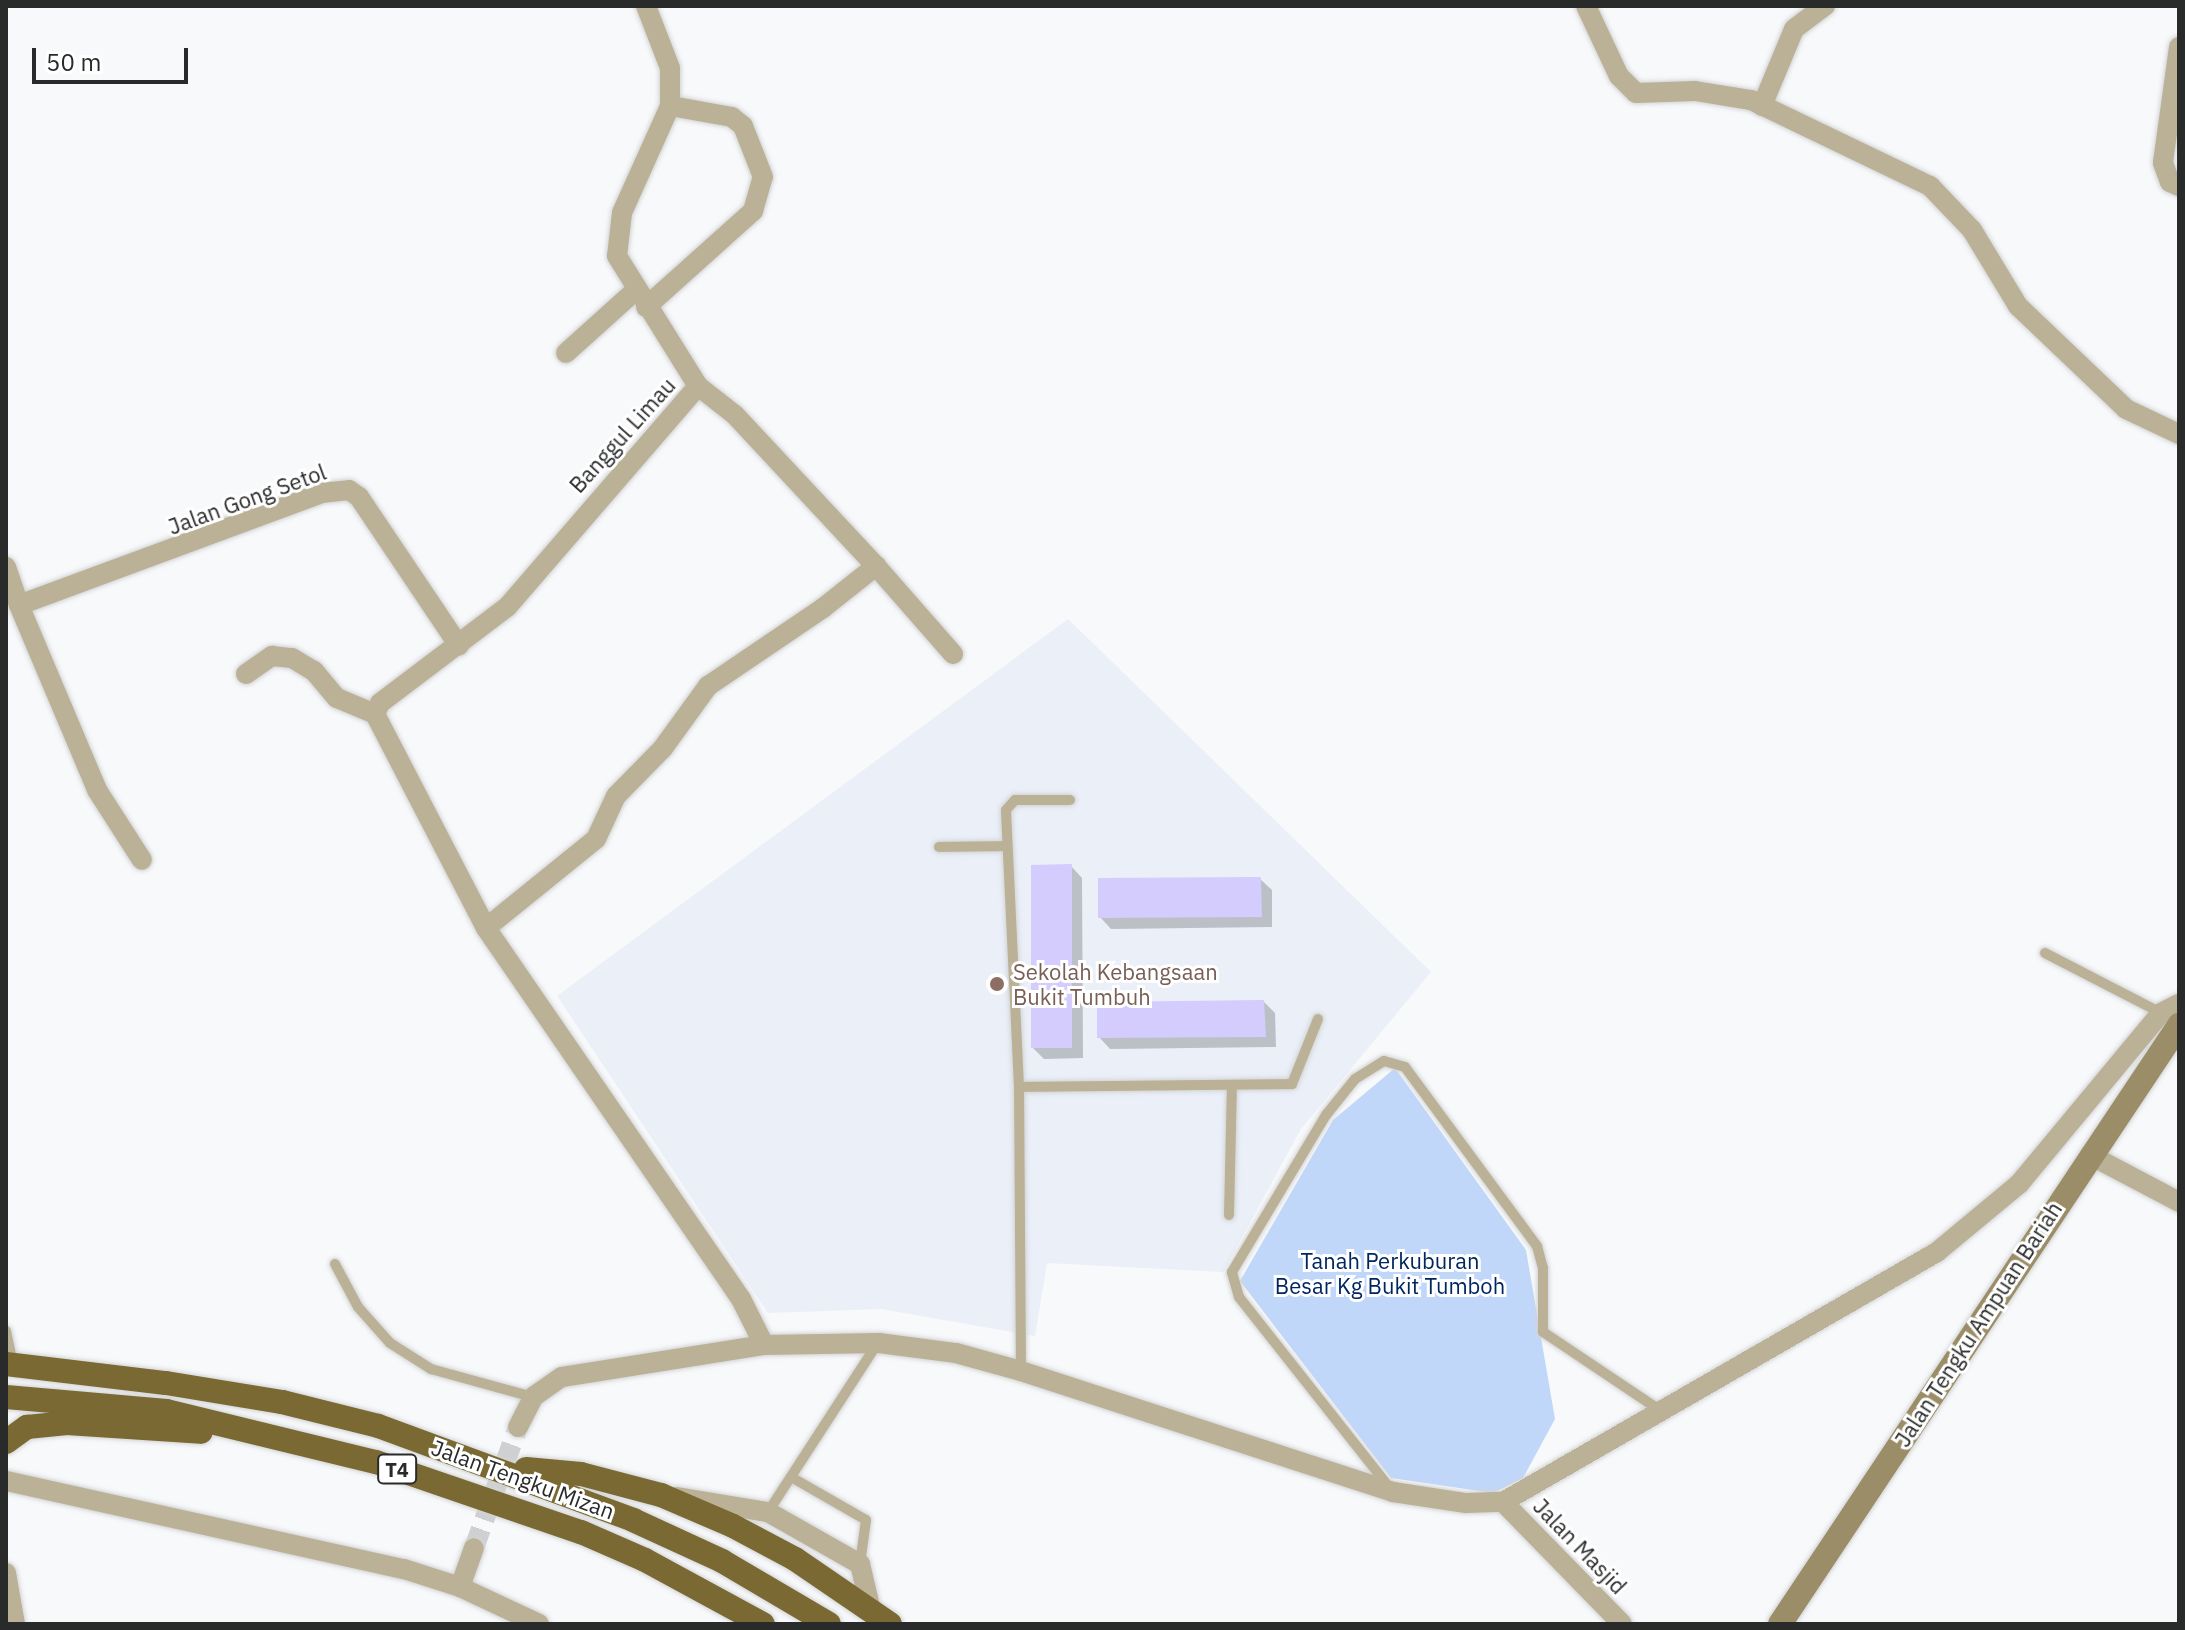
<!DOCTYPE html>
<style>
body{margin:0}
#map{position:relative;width:2185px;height:1630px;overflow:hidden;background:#f8f9fb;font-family:"IBM Plex Sans",sans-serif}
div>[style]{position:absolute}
.built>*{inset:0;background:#eaeff8}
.green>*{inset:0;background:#c1d7f9}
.shadow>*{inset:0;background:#0003}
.building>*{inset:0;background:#d3ccfc}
.minor-tunnel>*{height:20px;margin-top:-10px;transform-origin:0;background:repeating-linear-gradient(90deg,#cfd0d1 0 20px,transparent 0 30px)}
.roads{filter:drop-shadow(0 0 2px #d3d4d5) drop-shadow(0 0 2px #d3d4d5)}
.service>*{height:10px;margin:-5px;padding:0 5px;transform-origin:5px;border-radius:5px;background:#bab197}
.minor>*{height:20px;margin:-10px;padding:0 10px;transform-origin:10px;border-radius:10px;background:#bab197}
.secondary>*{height:24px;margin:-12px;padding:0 12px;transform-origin:12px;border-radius:12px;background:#9b8d67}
.trunk>*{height:24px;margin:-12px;padding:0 12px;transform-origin:12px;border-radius:12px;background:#7a6932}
.dots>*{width:22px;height:22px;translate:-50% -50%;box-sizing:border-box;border:4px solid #fff;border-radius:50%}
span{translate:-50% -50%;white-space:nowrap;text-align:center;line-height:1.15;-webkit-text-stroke:6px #fff;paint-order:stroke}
.shield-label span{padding:2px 6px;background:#fff;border:2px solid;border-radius:6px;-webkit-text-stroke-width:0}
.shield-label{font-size:20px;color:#292a2a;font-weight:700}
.street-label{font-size:22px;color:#292a2a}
.education-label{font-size:22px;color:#785e54}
.left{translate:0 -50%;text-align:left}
.park-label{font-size:22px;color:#002660}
.frame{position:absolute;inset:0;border:8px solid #292a2a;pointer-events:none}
.scale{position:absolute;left:32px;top:48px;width:156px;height:36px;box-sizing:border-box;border:4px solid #292a2a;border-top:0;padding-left:10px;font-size:24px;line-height:28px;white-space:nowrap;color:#292a2a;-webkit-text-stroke:6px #fff;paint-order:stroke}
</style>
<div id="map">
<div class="built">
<i style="clip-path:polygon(1068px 619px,1431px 972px,1301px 1129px,1223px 1272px,1047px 1263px,1035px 1336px,881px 1309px,768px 1313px,557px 996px)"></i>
</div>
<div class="green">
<i style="clip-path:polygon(1395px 1068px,1526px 1250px,1555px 1419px,1523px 1478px,1493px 1493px,1391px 1478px,1240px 1281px,1333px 1120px)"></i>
</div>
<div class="shadow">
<i style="clip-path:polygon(1071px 866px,1082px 878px,1083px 1058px,1044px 1059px,1033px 1048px)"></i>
<i style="clip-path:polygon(1260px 879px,1272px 890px,1272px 927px,1111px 929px,1100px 917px)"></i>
<i style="clip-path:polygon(1264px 1002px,1275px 1013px,1276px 1047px,1110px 1049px,1099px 1037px)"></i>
</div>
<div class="building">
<i style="clip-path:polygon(1072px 864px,1072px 1048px,1031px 1048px,1031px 865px)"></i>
<i style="clip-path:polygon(1261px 877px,1262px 917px,1098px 918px,1098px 878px)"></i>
<i style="clip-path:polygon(1264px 1000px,1266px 1037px,1097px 1038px,1097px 1002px)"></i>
</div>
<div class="minor-tunnel">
<i style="left:474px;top:1548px;width:129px;rotate:-70deg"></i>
</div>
<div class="roads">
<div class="service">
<i style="left:939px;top:847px;width:68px;rotate:-0.8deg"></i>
<i style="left:2045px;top:953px;width:131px;rotate:27.3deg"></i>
<i style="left:1019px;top:1087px;width:273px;rotate:-0.6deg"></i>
<i style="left:1292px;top:1084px;width:70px;rotate:-68.2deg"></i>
<i style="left:1229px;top:1215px;width:129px;rotate:-88.7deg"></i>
<i style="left:335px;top:1264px;width:49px;rotate:61.9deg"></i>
<i style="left:358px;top:1307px;width:48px;rotate:48.4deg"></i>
<i style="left:390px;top:1343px;width:49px;rotate:32.4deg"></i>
<i style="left:431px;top:1369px;width:106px;rotate:15.4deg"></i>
<i style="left:6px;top:1331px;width:34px;rotate:78deg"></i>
<i style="left:1021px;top:1371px;width:284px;rotate:-90.4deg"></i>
<i style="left:1019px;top:1087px;width:277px;rotate:-92.7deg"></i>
<i style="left:1006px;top:810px;width:13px;rotate:-48deg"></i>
<i style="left:1015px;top:800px;width:55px"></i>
<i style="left:791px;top:1477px;width:86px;rotate:29.8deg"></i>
<i style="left:866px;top:1520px;width:44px;rotate:97.8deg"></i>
<i style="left:1389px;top:1487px;width:242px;rotate:-128.3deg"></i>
<i style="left:1239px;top:1297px;width:26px;rotate:-106deg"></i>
<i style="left:1232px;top:1272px;width:183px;rotate:-59.1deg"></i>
<i style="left:1326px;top:1115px;width:46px;rotate:-51.1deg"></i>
<i style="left:1355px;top:1079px;width:34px;rotate:-32deg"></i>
<i style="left:1384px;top:1061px;width:22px;rotate:16deg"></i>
<i style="left:1405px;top:1067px;width:222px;rotate:53.6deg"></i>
<i style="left:1537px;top:1246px;width:23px;rotate:75deg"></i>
<i style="left:1543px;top:1268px;width:64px;rotate:90deg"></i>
<i style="left:1543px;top:1332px;width:142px;rotate:33.8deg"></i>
<i style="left:768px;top:1512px;width:200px;rotate:-57deg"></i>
</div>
<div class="minor">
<i style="left:646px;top:6px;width:66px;rotate:68.8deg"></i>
<i style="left:670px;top:68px;width:38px;rotate:90deg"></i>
<i style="left:670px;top:106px;width:117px;rotate:114.2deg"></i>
<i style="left:622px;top:213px;width:43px;rotate:96.6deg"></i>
<i style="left:617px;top:256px;width:153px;rotate:58.1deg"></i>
<i style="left:698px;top:386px;width:292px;rotate:130.8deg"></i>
<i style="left:507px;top:607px;width:159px;rotate:142.9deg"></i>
<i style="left:380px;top:703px;width:12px;rotate:114deg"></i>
<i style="left:375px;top:714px;width:241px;rotate:62.6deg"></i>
<i style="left:486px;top:928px;width:450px;rotate:55.5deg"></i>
<i style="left:741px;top:1299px;width:51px;rotate:63.4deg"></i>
<i style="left:1586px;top:6px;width:77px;rotate:64.8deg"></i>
<i style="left:1619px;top:76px;width:24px;rotate:45deg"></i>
<i style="left:1636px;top:93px;width:59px;rotate:-1.9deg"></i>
<i style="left:1695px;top:91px;width:57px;rotate:9.1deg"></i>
<i style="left:1751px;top:100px;width:199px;rotate:25.7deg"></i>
<i style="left:1930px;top:186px;width:61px;rotate:46.3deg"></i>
<i style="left:1972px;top:230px;width:89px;rotate:58.8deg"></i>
<i style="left:2018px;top:306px;width:149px;rotate:43.6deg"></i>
<i style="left:2126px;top:409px;width:59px;rotate:25.3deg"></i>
<i style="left:2179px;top:47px;width:117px;rotate:97.9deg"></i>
<i style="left:2163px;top:163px;width:20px;rotate:70deg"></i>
<i style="left:2170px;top:182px;width:10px;rotate:24deg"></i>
<i style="left:1762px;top:106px;width:83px;rotate:-67.4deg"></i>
<i style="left:1794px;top:29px;width:39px;rotate:-37deg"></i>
<i style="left:646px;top:307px;width:144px;rotate:-41.9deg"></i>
<i style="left:753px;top:211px;width:35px;rotate:-74deg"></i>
<i style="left:763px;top:177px;width:55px;rotate:-111.4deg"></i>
<i style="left:743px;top:126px;width:14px;rotate:-141deg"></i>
<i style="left:732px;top:117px;width:63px;rotate:-169.9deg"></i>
<i style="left:566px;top:353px;width:94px;rotate:-42deg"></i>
<i style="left:698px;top:386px;width:47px;rotate:38.1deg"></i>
<i style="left:735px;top:415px;width:207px;rotate:47deg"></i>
<i style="left:6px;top:567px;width:40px;rotate:71.1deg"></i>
<i style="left:19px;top:605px;width:322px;rotate:-20.3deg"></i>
<i style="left:321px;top:493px;width:28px;rotate:-6deg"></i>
<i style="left:349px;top:490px;width:12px;rotate:35deg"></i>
<i style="left:359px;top:497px;width:179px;rotate:56.1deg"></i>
<i style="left:19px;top:605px;width:201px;rotate:67.1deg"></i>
<i style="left:97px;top:790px;width:83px;rotate:57.3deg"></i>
<i style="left:246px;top:674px;width:32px;rotate:-35deg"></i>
<i style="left:272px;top:656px;width:20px;rotate:6deg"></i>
<i style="left:292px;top:658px;width:26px;rotate:31deg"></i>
<i style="left:314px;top:671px;width:35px;rotate:50deg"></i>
<i style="left:337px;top:698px;width:41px;rotate:22.8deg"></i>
<i style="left:486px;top:928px;width:141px;rotate:-39deg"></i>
<i style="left:596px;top:839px;width:47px;rotate:-65.1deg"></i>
<i style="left:616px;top:796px;width:67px;rotate:-45.6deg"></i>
<i style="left:663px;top:748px;width:77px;rotate:-54deg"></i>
<i style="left:708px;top:686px;width:139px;rotate:-34.1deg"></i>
<i style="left:823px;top:608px;width:68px;rotate:-38.4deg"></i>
<i style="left:876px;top:566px;width:117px;rotate:48.8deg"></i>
<i style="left:2090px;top:1155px;width:101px;rotate:27.8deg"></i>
<i style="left:518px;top:1427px;width:34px;rotate:-63deg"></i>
<i style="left:533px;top:1397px;width:35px;rotate:-35deg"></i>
<i style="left:562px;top:1377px;width:205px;rotate:-9deg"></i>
<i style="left:764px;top:1345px;width:115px;rotate:-1deg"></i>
<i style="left:879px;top:1343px;width:78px;rotate:7.4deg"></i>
<i style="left:956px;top:1353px;width:67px;rotate:15.5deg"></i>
<i style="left:1021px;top:1371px;width:391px;rotate:18deg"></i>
<i style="left:1393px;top:1492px;width:74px;rotate:8.6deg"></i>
<i style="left:1466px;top:1503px;width:37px;rotate:-2deg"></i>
<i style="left:1503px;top:1502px;width:501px;rotate:-29.94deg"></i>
<i style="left:1937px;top:1252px;width:107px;rotate:-39.7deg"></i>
<i style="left:2019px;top:1184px;width:222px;rotate:-50.3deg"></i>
<i style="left:2161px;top:1013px;width:20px;rotate:-27deg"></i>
<i style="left:6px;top:1481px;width:408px;rotate:12.5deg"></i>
<i style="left:404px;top:1569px;width:59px;rotate:17.8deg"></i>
<i style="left:460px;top:1587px;width:87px;rotate:25.1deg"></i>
<i style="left:677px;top:1497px;width:92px;rotate:9.4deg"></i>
<i style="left:768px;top:1512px;width:106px;rotate:29.5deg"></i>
<i style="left:860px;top:1564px;width:48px;rotate:76.8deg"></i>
<i style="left:1503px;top:1502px;width:170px;rotate:45.7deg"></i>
<i style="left:6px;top:1573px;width:52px;rotate:80deg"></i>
<i style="left:460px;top:1587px;width:41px;rotate:-70.3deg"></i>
</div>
<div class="secondary">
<i style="left:1780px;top:1624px;width:720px;rotate:-56.33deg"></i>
</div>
<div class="trunk">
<i style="left:6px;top:1364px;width:161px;rotate:6.8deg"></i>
<i style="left:166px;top:1383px;width:118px;rotate:9.3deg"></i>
<i style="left:282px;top:1402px;width:99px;rotate:14deg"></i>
<i style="left:378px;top:1426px;width:272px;rotate:20.2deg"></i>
<i style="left:633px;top:1520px;width:98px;rotate:24.7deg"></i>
<i style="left:722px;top:1561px;width:124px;rotate:30.5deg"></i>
<i style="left:6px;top:1397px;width:161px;rotate:5deg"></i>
<i style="left:166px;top:1411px;width:216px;rotate:13.7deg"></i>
<i style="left:376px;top:1462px;width:217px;rotate:18.9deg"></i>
<i style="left:581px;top:1532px;width:70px;rotate:23.6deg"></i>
<i style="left:645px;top:1560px;width:134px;rotate:28.5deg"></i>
<i style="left:6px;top:1442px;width:26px;rotate:-36deg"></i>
<i style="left:27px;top:1427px;width:40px;rotate:-5.7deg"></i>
<i style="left:67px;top:1423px;width:134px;rotate:3.8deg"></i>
<i style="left:526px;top:1469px;width:55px;rotate:5.2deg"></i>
<i style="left:581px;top:1474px;width:83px;rotate:14.7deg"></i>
<i style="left:661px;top:1495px;width:78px;rotate:23.3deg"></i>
<i style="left:733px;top:1526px;width:70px;rotate:28deg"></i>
<i style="left:795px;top:1559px;width:115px;rotate:34.4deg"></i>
</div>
</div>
<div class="dots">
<i style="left:997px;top:984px;background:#8d6e63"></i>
</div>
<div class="shield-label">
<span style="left:397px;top:1469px">T4</span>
</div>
<div class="street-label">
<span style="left:622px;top:435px;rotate:-48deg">Banggul Limau</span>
<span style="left:247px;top:499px;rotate:-20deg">Jalan Gong Setol</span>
<span style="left:1978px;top:1324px;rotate:-57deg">Jalan Tengku Ampuan Bariah</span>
<span style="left:523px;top:1479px;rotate:20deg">Jalan Tengku Mizan</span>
<span style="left:1580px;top:1546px;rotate:46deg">Jalan Masjid</span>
</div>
<div class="education-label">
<span class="left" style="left:1013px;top:984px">Sekolah Kebangsaan<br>Bukit Tumbuh</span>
</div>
<div class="park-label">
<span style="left:1390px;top:1273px">Tanah Perkuburan<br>Besar Kg Bukit Tumboh</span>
</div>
<div class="frame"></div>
<div class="scale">50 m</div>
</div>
